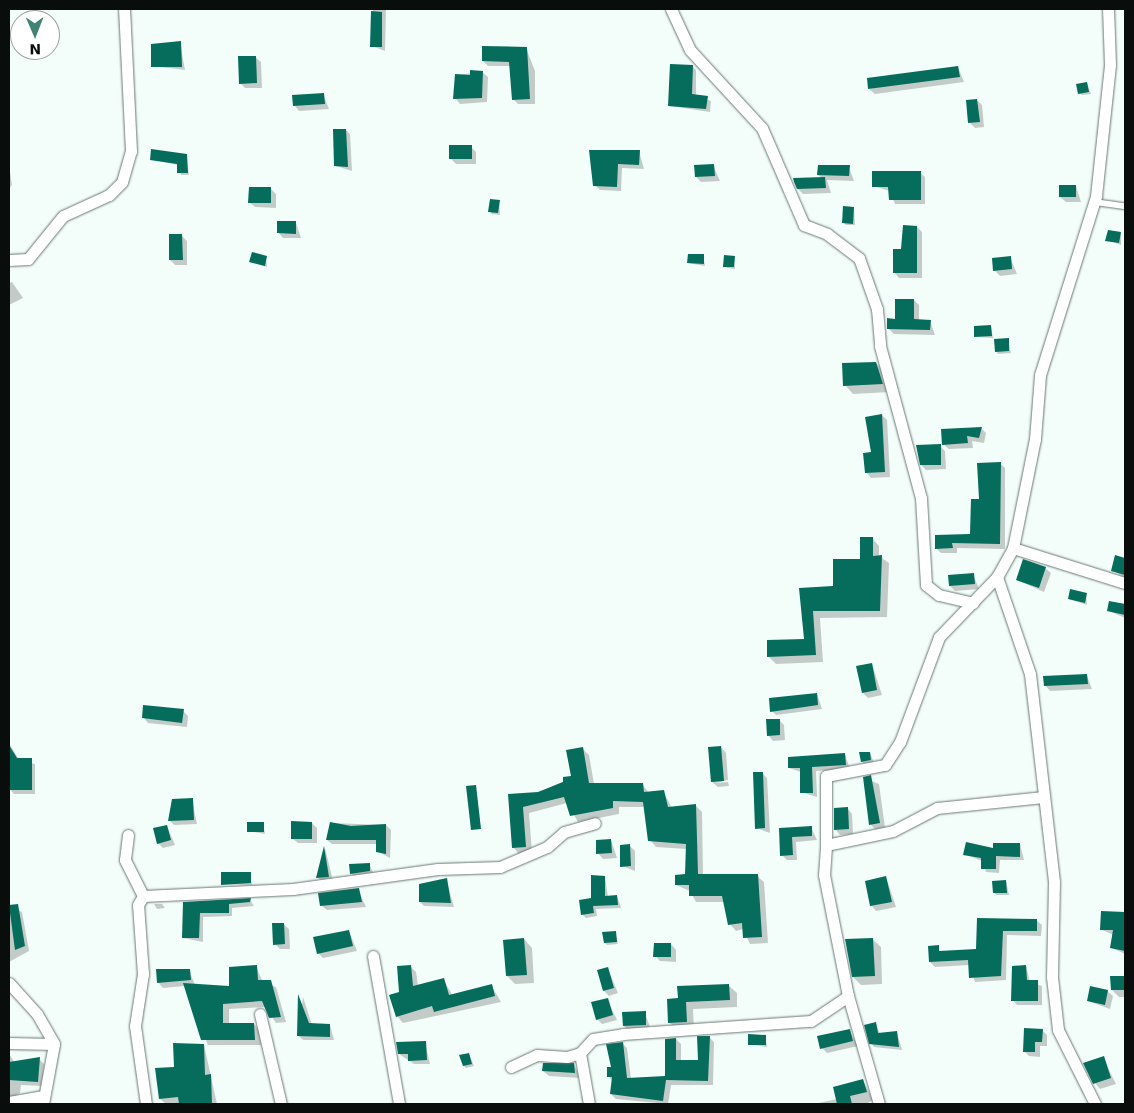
<!DOCTYPE html>
<style>
body{margin:0}
#map{position:relative;width:1134px;height:1113px;overflow:hidden;background:#f3fefb;font-family:"DejaVu Sans",sans-serif}
div>[style]{position:absolute}
.shadow>*{inset:0;background:#0003}
.building>*{inset:0;background:#066c5b}
.roads{filter:drop-shadow(0 0 1px #6a7774) drop-shadow(0 0 1px #6a7774)}
.service>*{height:5.5px;margin:-2.75px;padding:0 2.75px;transform-origin:2.75px;border-radius:2.75px;background:#fff}
.minor>*{height:11px;margin:-5.5px;padding:0 5.5px;transform-origin:5.5px;border-radius:5.5px;background:#fff}
span{translate:-50% -50%;white-space:nowrap;text-align:center;line-height:1.15;-webkit-text-stroke:4.5px #fff;paint-order:stroke}
.frame{position:absolute;inset:0;border:10px solid #090e0d;pointer-events:none}
.north{position:absolute;left:10px;top:10px;width:50px;height:50px;box-sizing:border-box;background:#fff;border:1px solid #9d9f9e;border-radius:50%;rotate:179deg;font-size:14px;font-weight:700;line-height:20px;text-align:center;color:#090e0d}
.north::after{content:'';display:block;margin:auto;width:18px;height:22px;background:#418375;clip-path:polygon(50% 0,100% 100%,50% 72%,0 100%)}
</style>
<div id="map">
<div class="shadow">
<i style="clip-path:polygon(373px 9px,386px 9px,385px 51px,372px 46px)"></i>
<i style="clip-path:polygon(180px 43px,185px 70px,152px 66px)"></i>
<i style="clip-path:polygon(526px 48px,535px 71px,535px 104px,518px 104px,513px 99px,510px 66px,488px 66px,483px 61px)"></i>
<i style="clip-path:polygon(255px 57px,261px 62px,262px 88px,245px 88px,240px 83px)"></i>
<i style="clip-path:polygon(692px 66px,696px 70px,696px 96px,711px 101px,710px 112px,670px 106px)"></i>
<i style="clip-path:polygon(958px 67px,964px 82px,875px 94px,869px 89px)"></i>
<i style="clip-path:polygon(482px 72px,488px 77px,487px 102px,460px 104px,455px 98px,456px 75px)"></i>
<i style="clip-path:polygon(1087px 83px,1091px 94px,1082px 95px,1079px 93px)"></i>
<i style="clip-path:polygon(323px 94px,329px 109px,299px 111px,294px 105px)"></i>
<i style="clip-path:polygon(977px 100px,982px 105px,984px 127px,975px 128px,970px 123px)"></i>
<i style="clip-path:polygon(346px 130px,350px 134px,352px 171px,336px 166px)"></i>
<i style="clip-path:polygon(471px 147px,476px 152px,476px 164px,456px 164px,451px 159px)"></i>
<i style="clip-path:polygon(590px 151px,639px 151px,644px 169px,622px 168px,621px 191px,600px 190px,595px 185px)"></i>
<i style="clip-path:polygon(186px 155px,189px 175px,181px 175px,178px 165px,151px 159px)"></i>
<i style="clip-path:polygon(713px 165px,720px 181px,701px 182px,696px 177px)"></i>
<i style="clip-path:polygon(9px 166px,12px 185px,9px 189px)"></i>
<i style="clip-path:polygon(849px 167px,854px 181px,827px 180px,831px 193px,803px 194px,798px 189px,822px 178px,818px 175px)"></i>
<i style="clip-path:polygon(920px 173px,925px 177px,925px 204px,895px 204px,890px 191px,873px 186px)"></i>
<i style="clip-path:polygon(1076px 186px,1081px 202px,1066px 202px,1060px 197px)"></i>
<i style="clip-path:polygon(271px 189px,276px 194px,276px 208px,255px 207px,249px 202px)"></i>
<i style="clip-path:polygon(499px 201px,500px 215px,492px 214px,490px 211px)"></i>
<i style="clip-path:polygon(854px 208px,855px 225px,846px 225px,843px 222px)"></i>
<i style="clip-path:polygon(296px 223px,301px 238px,283px 238px,278px 232px)"></i>
<i style="clip-path:polygon(917px 227px,922px 232px,922px 278px,899px 278px,894px 272px)"></i>
<i style="clip-path:polygon(1121px 233px,1121px 245px,1107px 240px)"></i>
<i style="clip-path:polygon(182px 236px,187px 241px,187px 265px,175px 265px,170px 260px)"></i>
<i style="clip-path:polygon(703px 255px,705px 266px,688px 263px)"></i>
<i style="clip-path:polygon(266px 257px,267px 267px,251px 262px)"></i>
<i style="clip-path:polygon(734px 257px,735px 269px,727px 268px,725px 266px)"></i>
<i style="clip-path:polygon(1010px 257px,1017px 274px,1000px 276px,995px 271px)"></i>
<i style="clip-path:polygon(12px 282px,23px 298px,9px 305px,9px 283px)"></i>
<i style="clip-path:polygon(914px 300px,919px 305px,919px 321px,930px 321px,935px 335px,894px 334px,888px 328px)"></i>
<i style="clip-path:polygon(991px 327px,993px 338px,976px 337px)"></i>
<i style="clip-path:polygon(1008px 340px,1011px 353px,998px 354px,996px 351px)"></i>
<i style="clip-path:polygon(876px 363px,884px 371px,890px 392px,853px 394px,845px 385px)"></i>
<i style="clip-path:polygon(882px 415px,887px 420px,890px 477px,871px 478px,866px 472px)"></i>
<i style="clip-path:polygon(981px 428px,986px 433px,984px 443px,972px 441px,973px 448px,949px 449px,943px 444px)"></i>
<i style="clip-path:polygon(940px 446px,945px 451px,946px 469px,926px 470px,921px 465px)"></i>
<i style="clip-path:polygon(1000px 463px,1005px 468px,1005px 549px,957px 548px,957px 553px,941px 553px,936px 548px,972px 535px,980px 501px)"></i>
<i style="clip-path:polygon(872px 538px,879px 546px,879px 556px,889px 563px,887px 617px,820px 618px,823px 662px,776px 664px,769px 657px,806px 640px,800px 590px,834px 588px,861px 560px)"></i>
<i style="clip-path:polygon(1116px 557px,1125px 559px,1125px 578px,1112px 570px)"></i>
<i style="clip-path:polygon(1045px 568px,1051px 573px,1044px 592px,1017px 580px)"></i>
<i style="clip-path:polygon(973px 574px,979px 589px,955px 591px,950px 586px)"></i>
<i style="clip-path:polygon(1086px 594px,1087px 605px,1069px 599px)"></i>
<i style="clip-path:polygon(1110px 602px,1125px 604px,1125px 618px,1109px 611px)"></i>
<i style="clip-path:polygon(872px 664px,882px 695px,868px 698px,863px 693px)"></i>
<i style="clip-path:polygon(1087px 676px,1092px 689px,1050px 691px,1045px 685px)"></i>
<i style="clip-path:polygon(817px 694px,822px 709px,776px 715px,772px 711px)"></i>
<i style="clip-path:polygon(183px 711px,188px 716px,187px 727px,148px 723px,143px 717px)"></i>
<i style="clip-path:polygon(779px 720px,784px 725px,785px 740px,773px 741px,768px 735px)"></i>
<i style="clip-path:polygon(9px 743px,19px 760px,35px 764px,35px 794px,14px 794px,10px 789px)"></i>
<i style="clip-path:polygon(721px 747px,726px 753px,728px 780px,715px 783px,728px 782px,729px 786px,718px 787px,712px 782px)"></i>
<i style="clip-path:polygon(582px 748px,589px 755px,594px 784px,642px 784px,649px 793px,663px 791px,672px 808px,695px 805px,702px 812px,703px 875px,757px 876px,764px 882px,768px 943px,750px 944px,743px 929px,736px 931px,730px 924px,725px 902px,696px 902px,690px 891px,676px 885px,687px 875px,687px 849px,656px 847px,650px 840px,645px 807px,619px 807px,619px 814px,578px 822px,567px 803px,529px 813px,532px 853px,519px 854px,513px 847px,509px 795px,538px 793px,573px 777px)"></i>
<i style="clip-path:polygon(870px 753px,875px 765px,867px 767px,862px 761px)"></i>
<i style="clip-path:polygon(845px 755px,850px 769px,816px 771px,817px 797px,801px 792px,801px 772px,789px 768px)"></i>
<i style="clip-path:polygon(762px 773px,767px 778px,770px 833px,756px 828px)"></i>
<i style="clip-path:polygon(864px 778px,879px 784px,885px 828px,875px 829px,870px 824px)"></i>
<i style="clip-path:polygon(173px 800px,192px 800px,197px 824px,174px 825px,170px 821px)"></i>
<i style="clip-path:polygon(847px 808px,852px 814px,853px 834px,840px 835px,835px 829px)"></i>
<i style="clip-path:polygon(263px 823px,265px 834px,248px 831px)"></i>
<i style="clip-path:polygon(312px 823px,317px 828px,317px 843px,298px 843px,292px 838px)"></i>
<i style="clip-path:polygon(331px 823px,386px 825px,391px 830px,390px 858px,377px 851px,377px 844px,332px 844px,327px 840px)"></i>
<i style="clip-path:polygon(167px 826px,175px 845px,163px 848px,158px 843px)"></i>
<i style="clip-path:polygon(811px 827px,817px 840px,796px 842px,797px 860px,787px 860px,782px 855px,780px 829px)"></i>
<i style="clip-path:polygon(611px 840px,617px 858px,603px 859px,598px 853px)"></i>
<i style="clip-path:polygon(1020px 844px,1024px 860px,1000px 860px,999px 873px,986px 872px,982px 861px,964px 854px)"></i>
<i style="clip-path:polygon(629px 845px,635px 851px,635px 871px,622px 866px)"></i>
<i style="clip-path:polygon(325px 848px,333px 881px,323px 883px,318px 878px)"></i>
<i style="clip-path:polygon(369px 864px,375px 876px,357px 878px,351px 873px)"></i>
<i style="clip-path:polygon(250px 873px,252px 885px,222px 884px)"></i>
<i style="clip-path:polygon(605px 877px,608px 897px,617px 896px,621px 908px,596px 909px,597px 916px,586px 918px,583px 915px)"></i>
<i style="clip-path:polygon(886px 877px,896px 907px,876px 911px,871px 905px)"></i>
<i style="clip-path:polygon(446px 879px,454px 907px,424px 906px,420px 902px)"></i>
<i style="clip-path:polygon(1006px 881px,1009px 895px,997px 895px,994px 893px)"></i>
<i style="clip-path:polygon(358px 889px,366px 907px,327px 910px,321px 905px)"></i>
<i style="clip-path:polygon(250px 900px,254px 906px,232px 908px,232px 916px,203px 917px,203px 942px,183px 938px,184px 903px)"></i>
<i style="clip-path:polygon(154px 904px,162px 904px,165px 908px,157px 909px)"></i>
<i style="clip-path:polygon(9px 906px,22px 912px,29px 951px,9px 962px)"></i>
<i style="clip-path:polygon(1102px 912px,1125px 913px,1125px 954px,1112px 948px,1114px 935px,1102px 930px)"></i>
<i style="clip-path:polygon(978px 919px,1036px 920px,1042px 925px,1041px 936px,1007px 935px,1006px 980px,975px 982px,969px 965px,935px 967px,930px 962px,929px 947px,944px 952px,977px 950px)"></i>
<i style="clip-path:polygon(283px 924px,289px 929px,290px 949px,280px 949px,275px 944px)"></i>
<i style="clip-path:polygon(349px 931px,357px 951px,323px 958px,318px 953px)"></i>
<i style="clip-path:polygon(615px 932px,618px 944px,607px 945px,605px 943px)"></i>
<i style="clip-path:polygon(524px 939px,532px 948px,534px 983px,515px 984px,507px 976px)"></i>
<i style="clip-path:polygon(872px 939px,881px 947px,882px 984px,861px 985px,853px 977px)"></i>
<i style="clip-path:polygon(671px 944px,676px 950px,676px 962px,660px 961px,655px 956px)"></i>
<i style="clip-path:polygon(410px 966px,416px 972px,418px 986px,443px 979px,453px 996px,491px 985px,501px 1002px,403px 1023px,397px 1016px)"></i>
<i style="clip-path:polygon(1026px 966px,1030px 982px,1042px 986px,1042px 1005px,1017px 1005px,1013px 1000px)"></i>
<i style="clip-path:polygon(256px 967px,263px 982px,276px 987px,286px 1022px,276px 1023px,265px 1007px,229px 1009px,229px 1025px,254px 1024px,259px 1030px,261px 1045px,208px 1045px,185px 986px,163px 988px,158px 982px,189px 970px,195px 985px,231px 987px)"></i>
<i style="clip-path:polygon(608px 969px,618px 993px,609px 996px,604px 991px)"></i>
<i style="clip-path:polygon(1125px 976px,1125px 997px,1119px 997px,1112px 990px,1112px 977px)"></i>
<i style="clip-path:polygon(728px 985px,737px 993px,737px 1007px,693px 1009px,694px 1030px,678px 1031px,670px 1023px,679px 999px)"></i>
<i style="clip-path:polygon(1107px 991px,1113px 996px,1110px 1009px,1088px 1001px)"></i>
<i style="clip-path:polygon(303px 997px,312px 1025px,330px 1025px,334px 1040px,303px 1040px,298px 1035px)"></i>
<i style="clip-path:polygon(607px 999px,617px 1020px,602px 1024px,597px 1019px)"></i>
<i style="clip-path:polygon(645px 1013px,651px 1030px,629px 1031px,624px 1026px)"></i>
<i style="clip-path:polygon(876px 1024px,880px 1034px,897px 1033px,902px 1050px,874px 1047px,871px 1043px)"></i>
<i style="clip-path:polygon(849px 1030px,858px 1046px,827px 1053px,822px 1048px)"></i>
<i style="clip-path:polygon(1042px 1030px,1047px 1035px,1047px 1046px,1040px 1046px,1040px 1057px,1029px 1056px,1024px 1051px)"></i>
<i style="clip-path:polygon(765px 1036px,767px 1047px,749px 1044px)"></i>
<i style="clip-path:polygon(709px 1037px,714px 1042px,713px 1085px,671px 1085px,668px 1104px,616px 1099px,611px 1094px,613px 1081px,608px 1076px,622px 1043px,627px 1048px,631px 1079px,666px 1077px,676px 1039px,681px 1044px,681px 1061px,699px 1061px)"></i>
<i style="clip-path:polygon(425px 1042px,430px 1064px,414px 1064px,399px 1054px)"></i>
<i style="clip-path:polygon(204px 1045px,217px 1104px,165px 1103px,160px 1099px,175px 1068px)"></i>
<i style="clip-path:polygon(9px 1054px,15px 1063px,39px 1059px,44px 1064px,42px 1086px,21px 1085px,20px 1093px,9px 1100px)"></i>
<i style="clip-path:polygon(469px 1054px,474px 1066px,466px 1068px,464px 1066px)"></i>
<i style="clip-path:polygon(1103px 1058px,1116px 1084px,1100px 1089px,1095px 1083px)"></i>
<i style="clip-path:polygon(574px 1064px,580px 1078px,549px 1076px,543px 1071px)"></i>
<i style="clip-path:polygon(863px 1080px,873px 1100px,866px 1104px,814px 1104px,837px 1099px)"></i>
</div>
<div class="building">
<i style="clip-path:polygon(371px 11px,382px 12px,382px 47px,370px 47px)"></i>
<i style="clip-path:polygon(181px 41px,182px 67px,151px 67px,151px 44px)"></i>
<i style="clip-path:polygon(482px 46px,527px 47px,530px 99px,512px 100px,509px 62px,482px 61px)"></i>
<i style="clip-path:polygon(238px 56px,256px 56px,257px 83px,239px 84px)"></i>
<i style="clip-path:polygon(670px 64px,693px 65px,692px 94px,708px 96px,706px 109px,668px 106px)"></i>
<i style="clip-path:polygon(958px 66px,960px 77px,868px 89px,867px 78px)"></i>
<i style="clip-path:polygon(470px 70px,483px 71px,482px 98px,453px 99px,455px 74px,470px 75px)"></i>
<i style="clip-path:polygon(1087px 82px,1089px 92px,1078px 94px,1076px 84px)"></i>
<i style="clip-path:polygon(324px 93px,325px 104px,293px 106px,292px 95px)"></i>
<i style="clip-path:polygon(977px 99px,980px 122px,968px 123px,966px 100px)"></i>
<i style="clip-path:polygon(333px 129px,346px 129px,348px 167px,334px 166px)"></i>
<i style="clip-path:polygon(449px 145px,472px 145px,472px 159px,449px 159px)"></i>
<i style="clip-path:polygon(151px 149px,187px 154px,188px 173px,177px 173px,177px 164px,150px 160px)"></i>
<i style="clip-path:polygon(589px 150px,640px 150px,639px 165px,618px 164px,617px 187px,593px 186px)"></i>
<i style="clip-path:polygon(714px 164px,715px 176px,695px 177px,694px 165px)"></i>
<i style="clip-path:polygon(818px 165px,850px 165px,849px 176px,817px 175px)"></i>
<i style="clip-path:polygon(872px 171px,921px 171px,921px 200px,889px 200px,888px 187px,872px 187px)"></i>
<i style="clip-path:polygon(825px 177px,826px 188px,797px 189px,794px 182px,793px 178px)"></i>
<i style="clip-path:polygon(1059px 185px,1076px 185px,1076px 197px,1059px 197px)"></i>
<i style="clip-path:polygon(249px 187px,271px 187px,271px 203px,248px 203px)"></i>
<i style="clip-path:polygon(490px 199px,500px 200px,498px 213px,488px 212px)"></i>
<i style="clip-path:polygon(843px 206px,854px 207px,853px 224px,842px 223px)"></i>
<i style="clip-path:polygon(277px 221px,296px 221px,296px 234px,277px 233px)"></i>
<i style="clip-path:polygon(903px 225px,917px 226px,917px 273px,893px 273px,893px 249px,901px 249px)"></i>
<i style="clip-path:polygon(1108px 230px,1121px 232px,1119px 243px,1105px 241px)"></i>
<i style="clip-path:polygon(169px 234px,182px 234px,183px 260px,169px 260px)"></i>
<i style="clip-path:polygon(252px 252px,267px 256px,265px 266px,249px 262px)"></i>
<i style="clip-path:polygon(688px 254px,704px 254px,704px 264px,687px 263px)"></i>
<i style="clip-path:polygon(724px 255px,735px 256px,734px 267px,723px 267px)"></i>
<i style="clip-path:polygon(1011px 256px,1012px 269px,993px 271px,992px 258px)"></i>
<i style="clip-path:polygon(895px 299px,914px 299px,914px 319px,931px 320px,930px 330px,887px 329px,887px 318px,895px 319px)"></i>
<i style="clip-path:polygon(991px 325px,992px 336px,974px 337px,974px 326px)"></i>
<i style="clip-path:polygon(1009px 338px,1009px 351px,995px 352px,994px 339px)"></i>
<i style="clip-path:polygon(876px 362px,883px 384px,843px 386px,842px 363px)"></i>
<i style="clip-path:polygon(882px 414px,885px 472px,865px 473px,863px 453px,871px 452px,865px 417px)"></i>
<i style="clip-path:polygon(982px 427px,979px 438px,967px 436px,968px 443px,942px 445px,941px 429px)"></i>
<i style="clip-path:polygon(941px 444px,941px 465px,920px 465px,916px 445px)"></i>
<i style="clip-path:polygon(1001px 462px,1000px 544px,952px 543px,953px 548px,935px 549px,935px 535px,970px 534px,971px 499px,979px 499px,977px 463px)"></i>
<i style="clip-path:polygon(860px 537px,873px 537px,873px 556px,882px 555px,880px 611px,813px 611px,816px 655px,767px 657px,767px 640px,804px 639px,799px 588px,833px 586px,833px 559px,860px 559px)"></i>
<i style="clip-path:polygon(1115px 555px,1125px 558px,1125px 575px,1111px 571px)"></i>
<i style="clip-path:polygon(1023px 559px,1046px 567px,1039px 588px,1016px 580px)"></i>
<i style="clip-path:polygon(974px 573px,975px 584px,949px 586px,948px 575px)"></i>
<i style="clip-path:polygon(1070px 589px,1087px 593px,1085px 603px,1068px 599px)"></i>
<i style="clip-path:polygon(1109px 601px,1125px 604px,1125px 615px,1107px 611px)"></i>
<i style="clip-path:polygon(872px 663px,877px 690px,862px 693px,856px 666px)"></i>
<i style="clip-path:polygon(1087px 674px,1088px 684px,1044px 686px,1043px 676px)"></i>
<i style="clip-path:polygon(817px 693px,818px 705px,770px 712px,769px 698px)"></i>
<i style="clip-path:polygon(143px 705px,184px 709px,182px 723px,142px 718px)"></i>
<i style="clip-path:polygon(766px 719px,780px 719px,780px 735px,767px 736px)"></i>
<i style="clip-path:polygon(9px 745px,17px 758px,32px 758px,32px 790px,9px 790px)"></i>
<i style="clip-path:polygon(721px 746px,724px 781px,711px 782px,708px 747px)"></i>
<i style="clip-path:polygon(583px 747px,589px 783px,643px 783px,644px 792px,664px 790px,668px 807px,696px 804px,698px 874px,758px 874px,762px 937px,743px 938px,742px 923px,728px 925px,722px 896px,689px 896px,689px 885px,675px 885px,675px 875px,685px 874px,686px 844px,648px 841px,643px 802px,613px 801px,613px 808px,570px 816px,564px 797px,523px 807px,526px 847px,512px 848px,508px 794px,538px 792px,563px 782px,563px 777px,571px 776px,566px 750px)"></i>
<i style="clip-path:polygon(859px 752px,870px 752px,871px 760px,861px 762px)"></i>
<i style="clip-path:polygon(845px 753px,846px 765px,812px 767px,813px 793px,800px 793px,800px 768px,788px 768px,788px 757px)"></i>
<i style="clip-path:polygon(753px 772px,763px 772px,765px 828px,755px 829px)"></i>
<i style="clip-path:polygon(871px 775px,880px 823px,869px 825px,863px 777px)"></i>
<i style="clip-path:polygon(476px 785px,481px 829px,471px 830px,466px 786px)"></i>
<i style="clip-path:polygon(193px 798px,194px 820px,168px 821px,172px 799px)"></i>
<i style="clip-path:polygon(848px 807px,849px 829px,834px 830px,834px 808px)"></i>
<i style="clip-path:polygon(291px 821px,312px 822px,312px 839px,291px 839px)"></i>
<i style="clip-path:polygon(247px 822px,264px 822px,264px 832px,247px 832px)"></i>
<i style="clip-path:polygon(330px 822px,351px 826px,386px 824px,386px 854px,376px 852px,376px 840px,326px 840px)"></i>
<i style="clip-path:polygon(167px 825px,171px 840px,157px 844px,153px 828px)"></i>
<i style="clip-path:polygon(812px 826px,812px 836px,792px 837px,793px 855px,780px 856px,779px 828px)"></i>
<i style="clip-path:polygon(611px 839px,612px 853px,596px 854px,596px 840px)"></i>
<i style="clip-path:polygon(966px 842px,993px 848px,993px 843px,1020px 843px,1020px 857px,996px 856px,996px 869px,981px 869px,981px 858px,963px 855px)"></i>
<i style="clip-path:polygon(630px 844px,631px 866px,620px 867px,620px 845px)"></i>
<i style="clip-path:polygon(324px 846px,329px 877px,316px 878px)"></i>
<i style="clip-path:polygon(370px 863px,370px 871px,350px 874px,349px 864px)"></i>
<i style="clip-path:polygon(221px 872px,251px 872px,251px 883px,221px 885px)"></i>
<i style="clip-path:polygon(591px 875px,605px 876px,605px 896px,617px 895px,618px 905px,593px 906px,594px 913px,581px 915px,579px 900px,591px 898px)"></i>
<i style="clip-path:polygon(886px 876px,892px 902px,870px 906px,865px 881px)"></i>
<i style="clip-path:polygon(447px 878px,451px 903px,419px 902px,419px 884px)"></i>
<i style="clip-path:polygon(1006px 880px,1007px 893px,993px 893px,992px 881px)"></i>
<i style="clip-path:polygon(359px 888px,362px 902px,320px 906px,318px 893px)"></i>
<i style="clip-path:polygon(251px 898px,250px 902px,229px 904px,229px 913px,200px 913px,199px 938px,182px 938px,183px 902px)"></i>
<i style="clip-path:polygon(9px 905px,18px 904px,25px 946px,15px 950px)"></i>
<i style="clip-path:polygon(1101px 911px,1125px 912px,1125px 951px,1110px 948px,1113px 930px,1100px 930px)"></i>
<i style="clip-path:polygon(977px 918px,1037px 919px,1037px 931px,1003px 931px,1001px 976px,969px 978px,968px 960px,929px 962px,928px 946px,939px 945px,939px 951px,976px 949px)"></i>
<i style="clip-path:polygon(272px 923px,284px 923px,285px 944px,273px 945px)"></i>
<i style="clip-path:polygon(349px 930px,353px 946px,317px 954px,313px 937px)"></i>
<i style="clip-path:polygon(616px 931px,617px 942px,604px 943px,602px 932px)"></i>
<i style="clip-path:polygon(524px 938px,527px 975px,506px 976px,503px 940px)"></i>
<i style="clip-path:polygon(873px 938px,875px 976px,852px 977px,845px 939px)"></i>
<i style="clip-path:polygon(654px 943px,671px 943px,671px 957px,653px 957px)"></i>
<i style="clip-path:polygon(257px 965px,258px 980px,271px 980px,281px 1017px,269px 1018px,262px 1001px,223px 1004px,223px 1023px,254px 1023px,255px 1040px,201px 1040px,183px 983px,229px 986px,229px 967px)"></i>
<i style="clip-path:polygon(411px 965px,413px 986px,444px 978px,449px 995px,492px 984px,495px 996px,434px 1012px,432px 1006px,396px 1017px,389px 995px,399px 992px,397px 966px)"></i>
<i style="clip-path:polygon(1026px 965px,1027px 980px,1038px 980px,1038px 1001px,1011px 1001px,1012px 966px)"></i>
<i style="clip-path:polygon(608px 967px,614px 988px,603px 991px,597px 970px)"></i>
<i style="clip-path:polygon(156px 969px,190px 969px,191px 980px,157px 983px)"></i>
<i style="clip-path:polygon(1110px 976px,1124px 976px,1124px 990px,1111px 990px)"></i>
<i style="clip-path:polygon(729px 984px,730px 1000px,686px 1002px,687px 1022px,668px 1023px,667px 999px,678px 998px,677px 986px)"></i>
<i style="clip-path:polygon(1090px 986px,1108px 990px,1105px 1005px,1087px 1001px)"></i>
<i style="clip-path:polygon(298px 994px,309px 1023px,330px 1024px,330px 1037px,297px 1036px)"></i>
<i style="clip-path:polygon(608px 998px,613px 1015px,596px 1020px,591px 1002px)"></i>
<i style="clip-path:polygon(646px 1011px,646px 1025px,623px 1026px,622px 1012px)"></i>
<i style="clip-path:polygon(876px 1022px,878px 1033px,897px 1031px,899px 1047px,869px 1044px,864px 1025px)"></i>
<i style="clip-path:polygon(1024px 1028px,1043px 1029px,1042px 1042px,1035px 1042px,1035px 1052px,1023px 1052px)"></i>
<i style="clip-path:polygon(850px 1029px,853px 1041px,820px 1049px,817px 1036px)"></i>
<i style="clip-path:polygon(748px 1034px,766px 1035px,766px 1045px,748px 1045px)"></i>
<i style="clip-path:polygon(697px 1036px,710px 1036px,708px 1081px,666px 1080px,663px 1101px,610px 1094px,612px 1077px,607px 1077px,607px 1067px,611px 1067px,606px 1044px,623px 1042px,627px 1078px,665px 1076px,665px 1039px,676px 1038px,676px 1060px,698px 1060px)"></i>
<i style="clip-path:polygon(426px 1041px,427px 1060px,408px 1061px,408px 1054px,398px 1054px,396px 1042px)"></i>
<i style="clip-path:polygon(173px 1043px,204px 1044px,205px 1075px,211px 1074px,212px 1104px,179px 1104px,178px 1097px,159px 1099px,155px 1068px,174px 1067px)"></i>
<i style="clip-path:polygon(469px 1053px,472px 1064px,463px 1066px,459px 1055px)"></i>
<i style="clip-path:polygon(1104px 1056px,1111px 1078px,1093px 1084px,1083px 1063px)"></i>
<i style="clip-path:polygon(40px 1057px,38px 1082px,9px 1080px,9px 1062px)"></i>
<i style="clip-path:polygon(543px 1063px,574px 1063px,575px 1073px,542px 1071px)"></i>
<i style="clip-path:polygon(863px 1079px,867px 1092px,850px 1096px,852px 1104px,837px 1104px,833px 1087px)"></i>
</div>
<div class="roads">
<div class="service">
<i style="left:1095px;top:202px;width:30px;rotate:8deg"></i>
</div>
<div class="minor">
<i style="left:671px;top:9px;width:45px;rotate:65.1deg"></i>
<i style="left:690px;top:50px;width:106px;rotate:47.3deg"></i>
<i style="left:762px;top:128px;width:106px;rotate:66.6deg"></i>
<i style="left:804px;top:225px;width:25px;rotate:21deg"></i>
<i style="left:827px;top:234px;width:40px;rotate:37deg"></i>
<i style="left:859px;top:258px;width:54px;rotate:70.6deg"></i>
<i style="left:877px;top:309px;width:37px;rotate:85deg"></i>
<i style="left:880px;top:346px;width:157px;rotate:74.9deg"></i>
<i style="left:921px;top:498px;width:87px;rotate:86.7deg"></i>
<i style="left:926px;top:585px;width:16px;rotate:38deg"></i>
<i style="left:939px;top:595px;width:35px;rotate:13deg"></i>
<i style="left:9px;top:260px;width:19px;rotate:-3deg"></i>
<i style="left:28px;top:259px;width:55px;rotate:-50.9deg"></i>
<i style="left:63px;top:216px;width:51px;rotate:-24.5deg"></i>
<i style="left:109px;top:195px;width:18px;rotate:-45deg"></i>
<i style="left:122px;top:182px;width:32px;rotate:-74deg"></i>
<i style="left:131px;top:151px;width:142px;rotate:-92.8deg"></i>
<i style="left:1013px;top:548px;width:117px;rotate:17.4deg"></i>
<i style="left:997px;top:577px;width:102px;rotate:71.2deg"></i>
<i style="left:1030px;top:674px;width:209px;rotate:83.4deg"></i>
<i style="left:1054px;top:882px;width:95px;rotate:91.2deg"></i>
<i style="left:1052px;top:977px;width:53px;rotate:83.5deg"></i>
<i style="left:1058px;top:1030px;width:83px;rotate:63.4deg"></i>
<i style="left:128px;top:835px;width:25px;rotate:97deg"></i>
<i style="left:125px;top:860px;width:40px;rotate:63.4deg"></i>
<i style="left:826px;top:845px;width:69px;rotate:-90deg"></i>
<i style="left:826px;top:776px;width:60px;rotate:-10.6deg"></i>
<i style="left:885px;top:765px;width:27px;rotate:-57deg"></i>
<i style="left:900px;top:742px;width:112px;rotate:-69.6deg"></i>
<i style="left:939px;top:637px;width:83px;rotate:-46deg"></i>
<i style="left:997px;top:577px;width:33px;rotate:-61deg"></i>
<i style="left:1013px;top:548px;width:111px;rotate:-78.6deg"></i>
<i style="left:1035px;top:439px;width:64px;rotate:-85.5deg"></i>
<i style="left:1040px;top:375px;width:188px;rotate:-72.6deg"></i>
<i style="left:1096px;top:196px;width:132px;rotate:-83.9deg"></i>
<i style="left:1110px;top:65px;width:56px;rotate:-92deg"></i>
<i style="left:373px;top:956px;width:150px;rotate:80deg"></i>
<i style="left:9px;top:983px;width:42px;rotate:47.9deg"></i>
<i style="left:37px;top:1014px;width:34px;rotate:60deg"></i>
<i style="left:54px;top:1044px;width:61px;rotate:100.4deg"></i>
<i style="left:260px;top:1014px;width:92px;rotate:76.9deg"></i>
<i style="left:9px;top:1043px;width:45px;rotate:1.3deg"></i>
<i style="left:580px;top:1053px;width:52px;rotate:80deg"></i>
<i style="left:511px;top:1067px;width:29px;rotate:-25deg"></i>
<i style="left:537px;top:1055px;width:30px;rotate:4deg"></i>
<i style="left:567px;top:1057px;width:14px;rotate:-17deg"></i>
<i style="left:580px;top:1053px;width:19px;rotate:-47deg"></i>
<i style="left:593px;top:1039px;width:30px;rotate:-9deg"></i>
<i style="left:623px;top:1034px;width:188px;rotate:-4deg"></i>
<i style="left:811px;top:1021px;width:45px;rotate:-34deg"></i>
<i style="left:9px;top:1102px;width:35px;rotate:-10deg"></i>
<i style="left:146px;top:1104px;width:79px;rotate:-98deg"></i>
<i style="left:135px;top:1026px;width:53px;rotate:-81.3deg"></i>
<i style="left:143px;top:974px;width:69px;rotate:-94.1deg"></i>
<i style="left:138px;top:905px;width:10px;rotate:-61deg"></i>
<i style="left:143px;top:896px;width:150px;rotate:-2.7deg"></i>
<i style="left:293px;top:889px;width:146px;rotate:-7.9deg"></i>
<i style="left:438px;top:869px;width:62px;rotate:-1.8deg"></i>
<i style="left:500px;top:867px;width:51px;rotate:-23.1deg"></i>
<i style="left:547px;top:847px;width:23px;rotate:-41deg"></i>
<i style="left:564px;top:832px;width:32px;rotate:-16deg"></i>
<i style="left:879px;top:1104px;width:112px;rotate:-106deg"></i>
<i style="left:848px;top:996px;width:123px;rotate:-101.2deg"></i>
<i style="left:824px;top:875px;width:30px;rotate:-86deg"></i>
<i style="left:826px;top:845px;width:68px;rotate:-11.8deg"></i>
<i style="left:893px;top:831px;width:50px;rotate:-27.6deg"></i>
<i style="left:937px;top:808px;width:107px;rotate:-5.9deg"></i>
</div>
</div>
<div class="frame"></div>
<div class="north">N</div>
</div>
